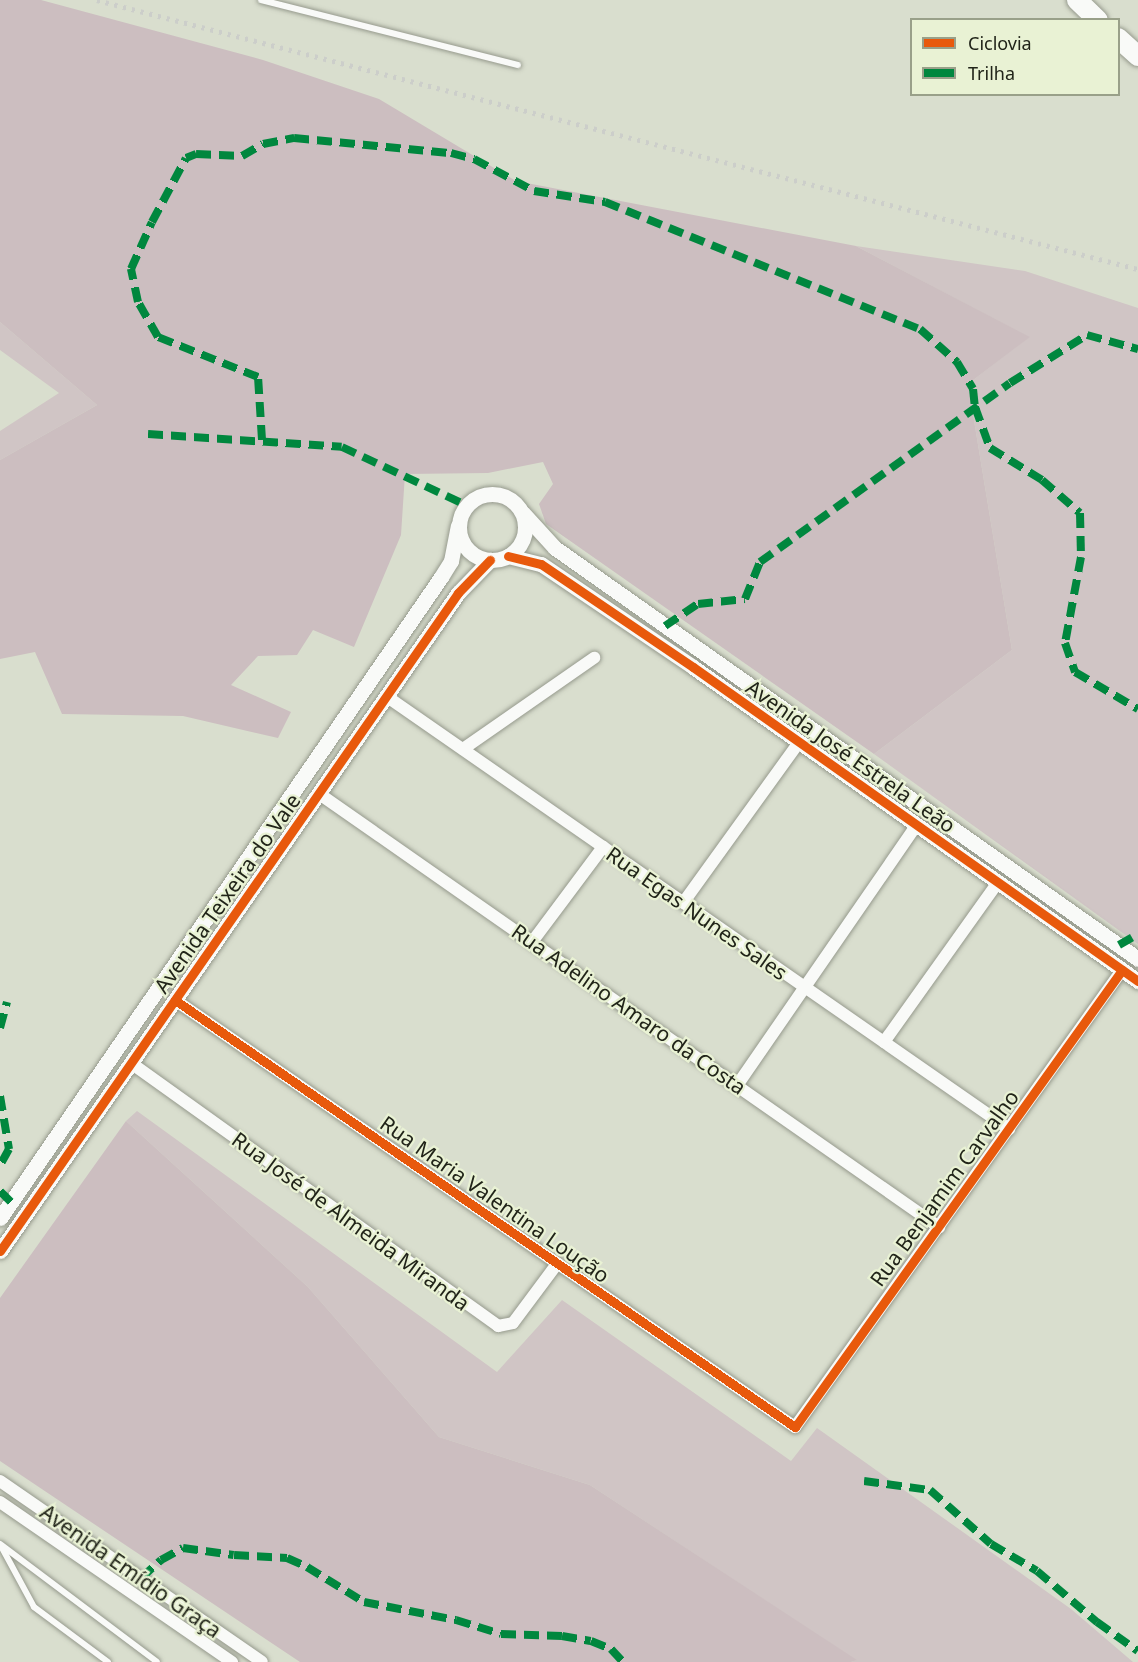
<!DOCTYPE html>
<meta charset="utf-8">
<style>
body{margin:0}
#map{position:relative;width:1138px;height:1662px;overflow:hidden;background:#d9dece;font-family:"Noto Sans",sans-serif}
div>[style]{position:absolute}
.green>*{inset:0;background:#d0c5c5}
.forest>*{inset:0;background:#ccbec0}
.roads{filter:drop-shadow(0 0 2px #969a8d) drop-shadow(0 0 2px #969a8d)}
.service>*{height:6px;margin:-3px;padding:0 3px;transform-origin:3px;border-radius:3px;background:#f9faf8}
.minor>*{height:12px;margin:-6px;padding:0 6px;transform-origin:6px;border-radius:6px;background:#f9faf8}
.tertiary>*{height:15px;margin:-7.5px;padding:0 7.5px;transform-origin:7.5px;border-radius:7.5px;background:#f9faf8}
.tertiary>.ring{margin:-7.5px;padding:0;box-sizing:content-box;background:none;border:15px solid #f9faf8;border-radius:50%}
.primary>*{height:20px;margin:-10px;padding:0 10px;transform-origin:10px;border-radius:10px;background:#f9faf8}
.rail>*{height:4.5px;margin-top:-2.25px;transform-origin:0;background:repeating-linear-gradient(90deg,#ccceca 0 3px,transparent 0 9px)}
.quiet>*{height:8px;margin-top:-4px;transform-origin:0;background:repeating-linear-gradient(90deg,#00873e 0 15px,transparent 0 23px)}
.cycleway>*{height:9px;margin:-4.5px;padding:0 4.5px;transform-origin:4.5px;border-radius:4.5px;background:#e8590c}
span{translate:-50% -50%;white-space:nowrap;text-align:center;line-height:1.15;-webkit-text-stroke:4.5px #e9f2d4;paint-order:stroke}
.street-label{font-size:21px;color:#212419}
.legend{position:absolute;left:910px;top:18px;width:210px;height:78px;box-sizing:border-box;background:#e9f2d4;border:2px solid #99a089;margin:0;padding:8px 10px;list-style:none;font-size:18px;color:#212419}
.legend li{display:flex;align-items:center;gap:12px;height:30px}
.legend b{width:30px;border:2px solid #99a089}
</style>
<div id="map">
<div class="green">
<i style="clip-path:polygon(856px 246px,1025px 271px,1138px 308px,1138px 944px,874px 754px,1012px 650px,968px 384px,1029px 337px)"></i>
<i style="clip-path:polygon(0 322px,97px 405px,0 460px,0 431px,59px 393px,0 350px)"></i>
<i style="clip-path:polygon(137px 1111px,497px 1372px,562px 1300px,791px 1461px,817px 1428px,1071px 1609px,1133px 1662px,851px 1662px,856px 1660px,590px 1485px,439px 1437px,308px 1287px,126px 1121px)"></i>
</div>
<div class="forest">
<i style="clip-path:polygon(0 0,41px 0,263px 60px,379px 99px,516px 181px,856px 246px,1030px 337px,968px 384px,1012px 650px,874px 754px,546px 524px,539px 504px,553px 484px,543px 462px,488px 473px,405px 474px,401px 535px,354px 647px,313px 630px,297px 655px,258px 656px,231px 685px,291px 712px,278px 738px,183px 716px,62px 714px,35px 652px,0 659px,0 460px,97px 405px,0 322px)"></i>
<i style="clip-path:polygon(126px 1121px,308px 1287px,439px 1437px,590px 1485px,857px 1660px,851px 1662px,300px 1662px,0 1461px,0 1298px)"></i>
</div>
<div class="roads">
<div class="service">
<i style="left:261px;top:0;width:265px;rotate:14.2deg"></i>
<i style="left:0;top:1544px;width:196px;rotate:36.9deg"></i>
<i style="left:1px;top:1546px;width:69px;rotate:61.6deg"></i>
<i style="left:34px;top:1607px;width:92px;rotate:36.6deg"></i>
</div>
<div class="minor">
<i style="left:386px;top:696px;width:759px;rotate:34.8deg"></i>
<i style="left:463px;top:749px;width:160px;rotate:-34.8deg"></i>
<i style="left:318px;top:793px;width:758px;rotate:34.95deg"></i>
<i style="left:683px;top:903px;width:198px;rotate:-54.2deg"></i>
<i style="left:532px;top:942px;width:119px;rotate:-53.2deg"></i>
<i style="left:175px;top:1000px;width:753px;rotate:34.56deg"></i>
<i style="left:795px;top:1427px;width:562px;rotate:-54.41deg"></i>
<i style="left:884px;top:1042px;width:196px;rotate:-54.5deg"></i>
<i style="left:131px;top:1063px;width:452px;rotate:35.6deg"></i>
<i style="left:498px;top:1326px;width:15px;rotate:-11deg"></i>
<i style="left:513px;top:1323px;width:74px;rotate:-53.3deg"></i>
<i style="left:738px;top:1084px;width:315px;rotate:-55.4deg"></i>
<i style="left:0;top:1481px;width:318px;rotate:34.6deg"></i>
<i style="left:0;top:1502px;width:282px;rotate:34.6deg"></i>
</div>
<div class="tertiary">
<i class="ring" style="left:459px;top:494px;width:51px;height:51px"></i>
<i style="left:523px;top:513px;width:47px;rotate:47.6deg"></i>
<i style="left:555px;top:548px;width:713px;rotate:35.18deg"></i>
<i style="left:508px;top:556px;width:34px;rotate:14deg"></i>
<i style="left:541px;top:564px;width:184px;rotate:34.1deg"></i>
<i style="left:693px;top:667px;width:545px;rotate:35.21deg"></i>
<i style="left:0;top:1218px;width:778px;rotate:-55.47deg"></i>
<i style="left:441px;top:577px;width:19px;rotate:-58deg"></i>
<i style="left:451px;top:561px;width:36px;rotate:-79deg"></i>
<i style="left:0;top:1251px;width:802px;rotate:-55.16deg"></i>
<i style="left:458px;top:593px;width:46px;rotate:-45.9deg"></i>
</div>
<div class="primary">
<i style="left:1077px;top:0;width:29px;rotate:44deg"></i>
<i style="left:1118px;top:38px;width:27px;rotate:42deg"></i>
</div>
</div>
<div class="rail">
<i style="left:97px;top:0;width:1075px;rotate:14.49deg"></i>
</div>
<div class="quiet">
<i style="left:148px;top:434px;width:194px;rotate:3.8deg"></i>
<i style="left:342px;top:447px;width:137px;rotate:25.1deg"></i>
<i style="left:262px;top:440px;width:63px;rotate:-93.6deg"></i>
<i style="left:258px;top:377px;width:108px;rotate:-158.2deg"></i>
<i style="left:158px;top:337px;width:40px;rotate:-119.7deg"></i>
<i style="left:138px;top:302px;width:34px;rotate:-102deg"></i>
<i style="left:131px;top:269px;width:51px;rotate:-65.9deg"></i>
<i style="left:152px;top:222px;width:72px;rotate:-62deg"></i>
<i style="left:186px;top:158px;width:11px;rotate:-22deg"></i>
<i style="left:196px;top:154px;width:46px;rotate:2.5deg"></i>
<i style="left:242px;top:156px;width:24px;rotate:-30deg"></i>
<i style="left:263px;top:144px;width:32px;rotate:-11deg"></i>
<i style="left:294px;top:138px;width:158px;rotate:5.5deg"></i>
<i style="left:451px;top:153px;width:24px;rotate:15deg"></i>
<i style="left:474px;top:159px;width:68px;rotate:28.1deg"></i>
<i style="left:534px;top:191px;width:72px;rotate:8.8deg"></i>
<i style="left:605px;top:202px;width:340px;rotate:22deg"></i>
<i style="left:920px;top:329px;width:50px;rotate:41.7deg"></i>
<i style="left:957px;top:362px;width:31px;rotate:59deg"></i>
<i style="left:973px;top:389px;width:18px;rotate:84deg"></i>
<i style="left:975px;top:407px;width:44px;rotate:69.9deg"></i>
<i style="left:990px;top:448px;width:61px;rotate:31.6deg"></i>
<i style="left:1042px;top:480px;width:50px;rotate:41deg"></i>
<i style="left:1080px;top:513px;width:44px;rotate:88.7deg"></i>
<i style="left:1081px;top:557px;width:87px;rotate:100.5deg"></i>
<i style="left:1065px;top:643px;width:31px;rotate:71deg"></i>
<i style="left:1075px;top:672px;width:73px;rotate:30.4deg"></i>
<i style="left:665px;top:626px;width:40px;rotate:-34deg"></i>
<i style="left:698px;top:604px;width:47px;rotate:-6.1deg"></i>
<i style="left:745px;top:599px;width:40px;rotate:-68deg"></i>
<i style="left:760px;top:562px;width:307px;rotate:-35.6deg"></i>
<i style="left:1010px;top:383px;width:91px;rotate:-31.9deg"></i>
<i style="left:1087px;top:335px;width:53px;rotate:15.4deg"></i>
<i style="left:1119px;top:945px;width:22px;rotate:-30deg"></i>
<i style="left:0;top:1028px;width:27px;rotate:-75deg"></i>
<i style="left:0;top:1096px;width:54px;rotate:80.4deg"></i>
<i style="left:9px;top:1149px;width:18px;rotate:119deg"></i>
<i style="left:0;top:1191px;width:16px;rotate:45deg"></i>
<i style="left:864px;top:1481px;width:67px;rotate:7.8deg"></i>
<i style="left:930px;top:1490px;width:81px;rotate:41.5deg"></i>
<i style="left:991px;top:1544px;width:53px;rotate:30.4deg"></i>
<i style="left:1037px;top:1571px;width:79px;rotate:40.4deg"></i>
<i style="left:1097px;top:1622px;width:50px;rotate:35.3deg"></i>
<i style="left:141px;top:1578px;width:27px;rotate:-42deg"></i>
<i style="left:161px;top:1560px;width:25px;rotate:-29deg"></i>
<i style="left:183px;top:1548px;width:51px;rotate:7.8deg"></i>
<i style="left:234px;top:1555px;width:53px;rotate:3.2deg"></i>
<i style="left:287px;top:1558px;width:22px;rotate:24deg"></i>
<i style="left:307px;top:1567px;width:67px;rotate:31.6deg"></i>
<i style="left:364px;top:1602px;width:94px;rotate:11.1deg"></i>
<i style="left:456px;top:1620px;width:47px;rotate:17.3deg"></i>
<i style="left:501px;top:1634px;width:61px;rotate:1.9deg"></i>
<i style="left:562px;top:1636px;width:29px;rotate:10deg"></i>
<i style="left:591px;top:1641px;width:22px;rotate:22deg"></i>
<i style="left:611px;top:1649px;width:18px;rotate:47deg"></i>
</div>
<div class="cycleway">
<i style="left:508px;top:556px;width:34px;rotate:14deg"></i>
<i style="left:541px;top:564px;width:184px;rotate:34.1deg"></i>
<i style="left:693px;top:667px;width:545px;rotate:35.21deg"></i>
<i style="left:175px;top:1000px;width:753px;rotate:34.56deg"></i>
<i style="left:795px;top:1427px;width:562px;rotate:-54.41deg"></i>
<i style="left:0;top:1251px;width:802px;rotate:-55.16deg"></i>
<i style="left:458px;top:593px;width:46px;rotate:-45.9deg"></i>
</div>
<div class="street-label">
<span style="left:851px;top:756px;rotate:35deg">Avenida José Estrela Leão</span>
<span style="left:227px;top:893px;rotate:-55deg">Avenida Teixeira do Vale</span>
<span style="left:697px;top:913px;rotate:35deg">Rua Egas Nunes Sales</span>
<span style="left:629px;top:1009px;rotate:35deg">Rua Adelino Amaro da Costa</span>
<span style="left:944px;top:1188px;rotate:-54deg">Rua Benjamim Carvalho</span>
<span style="left:495px;top:1199px;rotate:35deg">Rua Maria Valentina Loução</span>
<span style="left:351px;top:1221px;rotate:36deg">Rua José de Almeida Miranda</span>
<span style="left:131px;top:1571px;rotate:35deg">Avenida Emídio Graça</span>
</div>
<ul class="legend">
<li><b style="height:8px;background:#e8590c"></b>Ciclovia</li>
<li><b style="height:8px;background:#00873e"></b>Trilha</li>
</ul>
</div>
